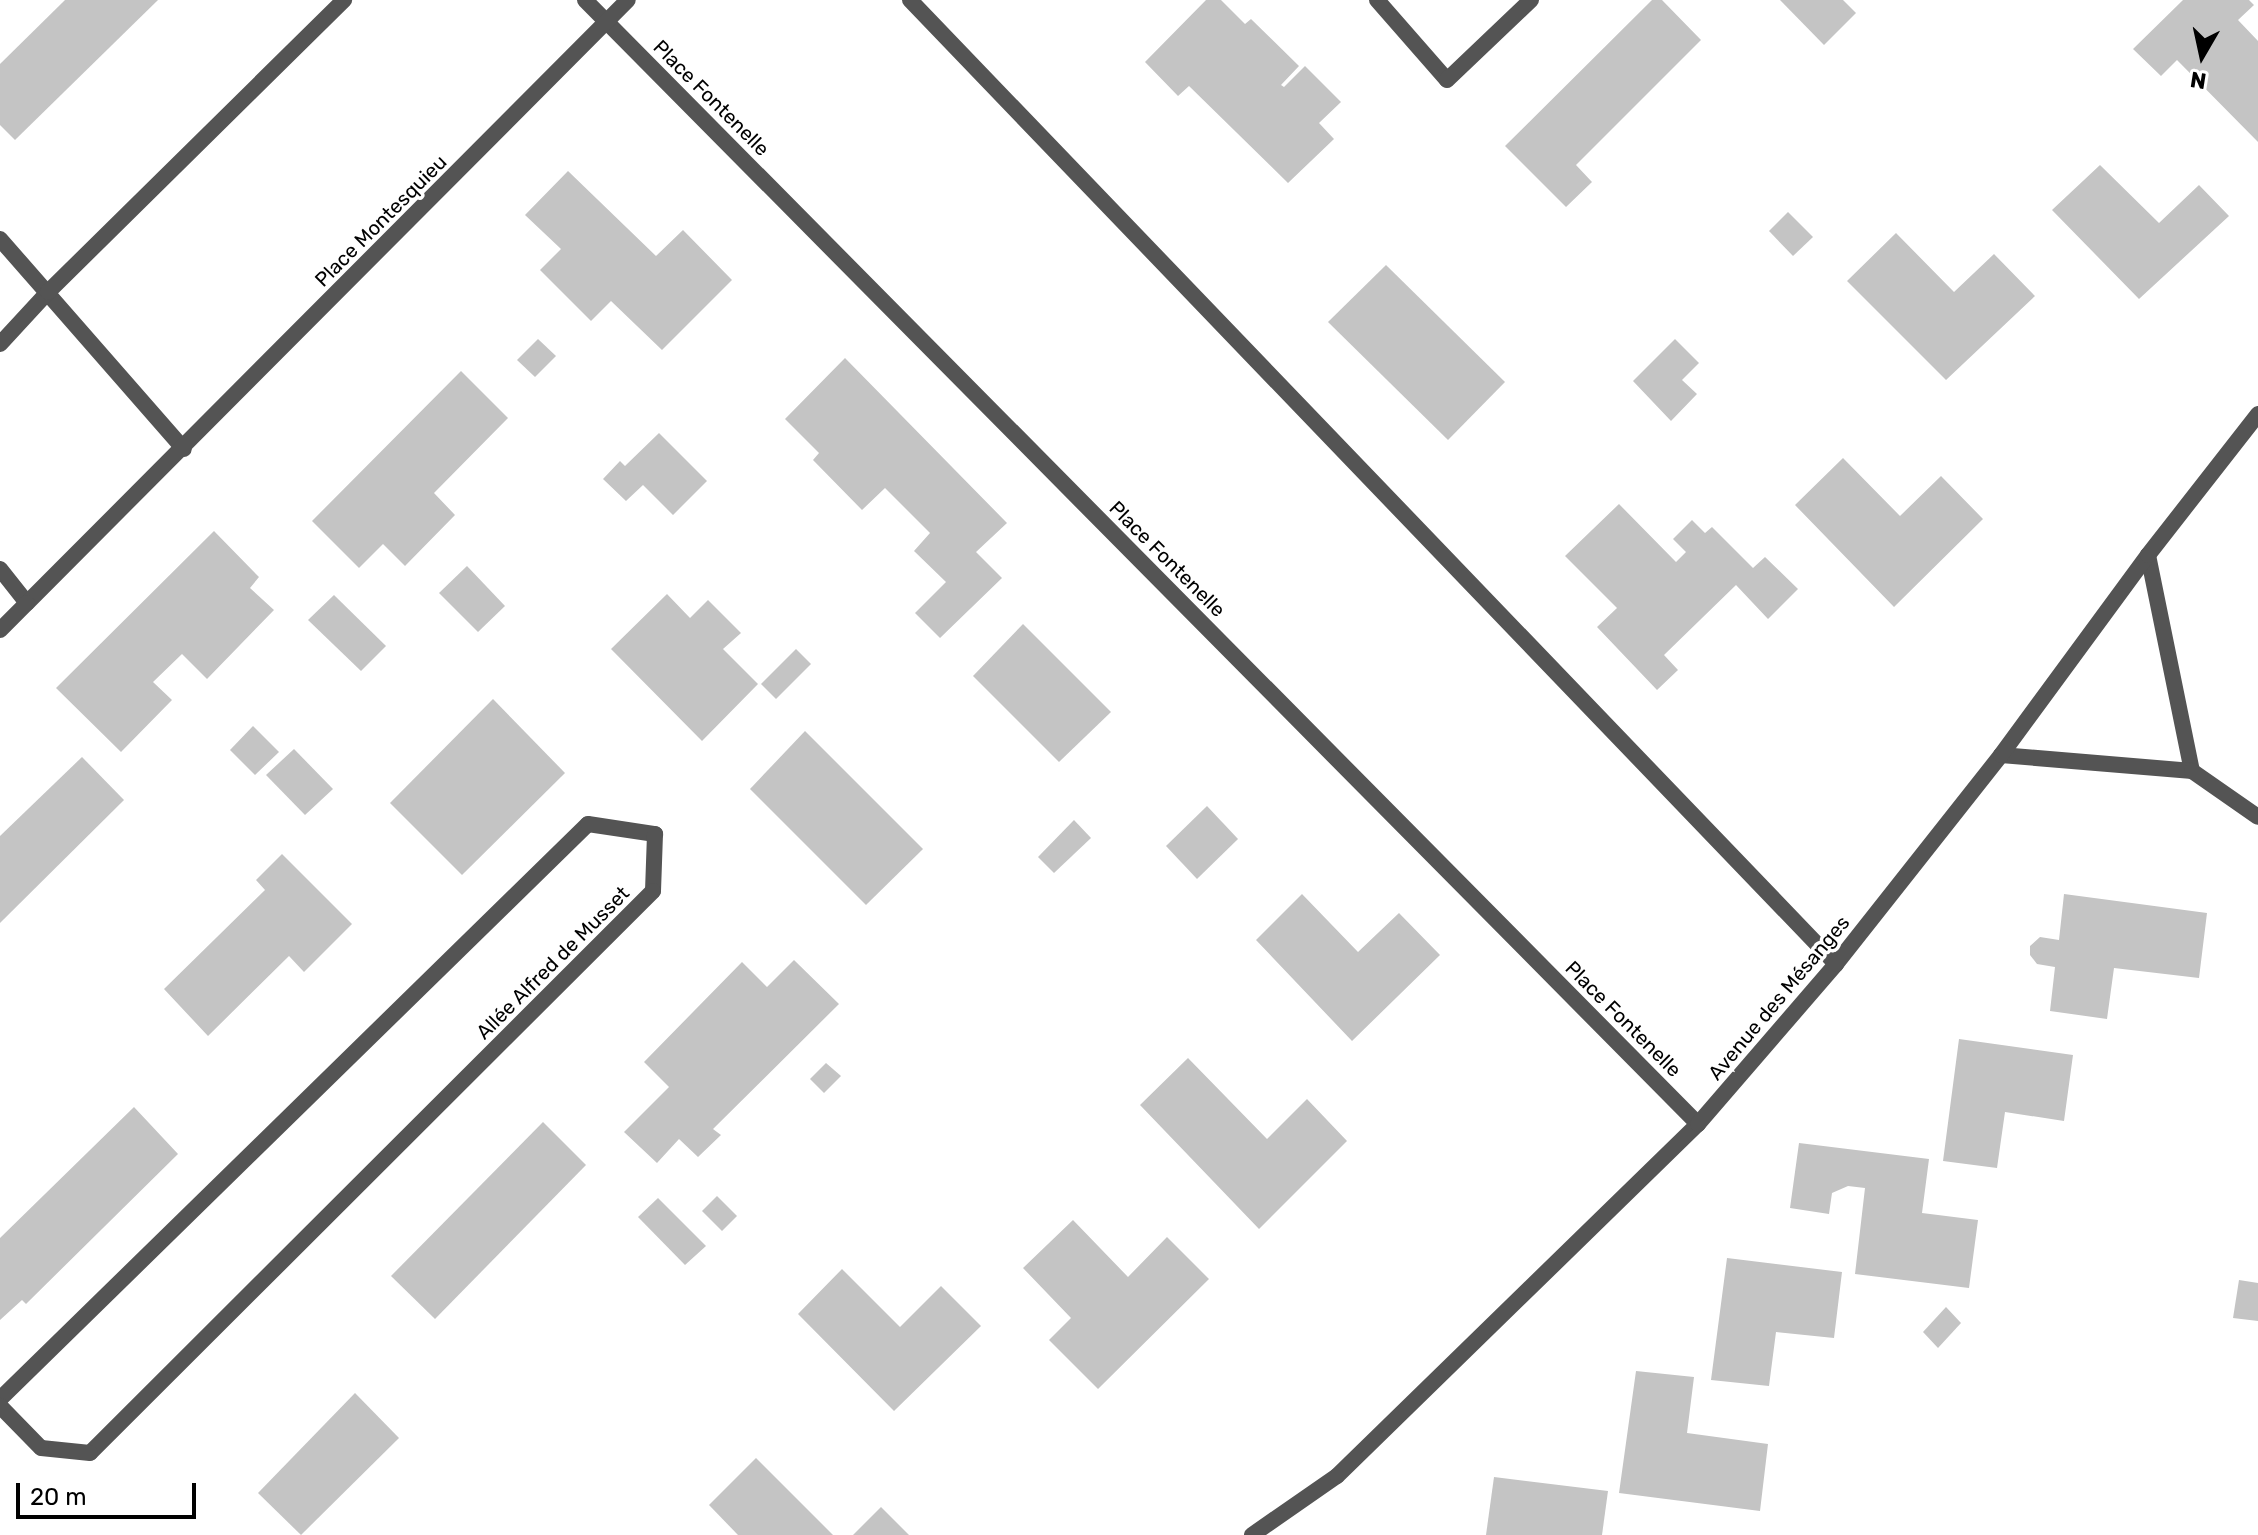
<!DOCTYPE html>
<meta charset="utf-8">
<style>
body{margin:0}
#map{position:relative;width:2258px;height:1535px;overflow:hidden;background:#fff;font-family:Rubik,sans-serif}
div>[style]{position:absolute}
.building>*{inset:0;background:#c4c4c4}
.minor>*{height:16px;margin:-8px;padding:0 8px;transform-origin:8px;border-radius:8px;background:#545454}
span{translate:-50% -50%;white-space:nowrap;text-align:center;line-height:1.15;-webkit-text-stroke:7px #fff;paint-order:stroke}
.street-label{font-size:20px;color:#000}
.north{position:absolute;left:2162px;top:16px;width:80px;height:80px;-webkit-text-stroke:6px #fff;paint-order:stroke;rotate:189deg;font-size:22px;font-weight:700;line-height:32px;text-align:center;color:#000}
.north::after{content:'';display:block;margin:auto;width:28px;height:36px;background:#000;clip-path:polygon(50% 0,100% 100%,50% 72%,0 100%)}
.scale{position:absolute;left:16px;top:1483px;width:180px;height:36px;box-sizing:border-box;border:4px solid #000;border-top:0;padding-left:10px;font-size:24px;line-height:28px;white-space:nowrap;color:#000;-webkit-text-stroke:6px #fff;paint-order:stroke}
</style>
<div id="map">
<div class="building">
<i style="clip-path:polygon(65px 0,158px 0,15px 140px,0 125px,0 64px)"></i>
<i style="clip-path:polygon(1206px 0,1221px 0,1245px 24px,1251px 19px,1299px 66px,1281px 85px,1284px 87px,1305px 66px,1341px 102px,1319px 123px,1334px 139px,1288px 183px,1189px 86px,1178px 96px,1145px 62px)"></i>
<i style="clip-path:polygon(1652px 0,1662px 0,1701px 40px,1576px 165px,1592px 182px,1566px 207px,1505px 146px)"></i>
<i style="clip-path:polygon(1780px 0,1843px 0,1856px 13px,1824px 45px)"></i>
<i style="clip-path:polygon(2183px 0,2249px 0,2254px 5px,2238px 20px,2258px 41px,2258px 142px,2177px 60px,2161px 76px,2133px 49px)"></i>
<i style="clip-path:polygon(2100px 165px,2159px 223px,2199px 185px,2229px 216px,2139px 299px,2052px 210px)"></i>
<i style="clip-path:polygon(568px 171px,656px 256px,683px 230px,732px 280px,662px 350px,611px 301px,591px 321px,540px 270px,561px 249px,525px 215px)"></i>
<i style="clip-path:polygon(1788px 212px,1813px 237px,1793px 256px,1769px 231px)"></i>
<i style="clip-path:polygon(1896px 233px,1954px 292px,1994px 254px,2035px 296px,1946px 380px,1847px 281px)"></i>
<i style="clip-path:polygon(1386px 265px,1505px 382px,1448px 440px,1328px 322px)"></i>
<i style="clip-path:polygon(538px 339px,556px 356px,535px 377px,517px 360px)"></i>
<i style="clip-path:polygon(1675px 339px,1699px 363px,1682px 380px,1697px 394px,1671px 421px,1633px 381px)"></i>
<i style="clip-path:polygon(845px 358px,1007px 523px,976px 552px,1002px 578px,940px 638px,915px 613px,946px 582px,914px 551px,930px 533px,885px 488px,862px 510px,813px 460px,819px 453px,785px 419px)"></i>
<i style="clip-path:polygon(461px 371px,508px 418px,434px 493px,455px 515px,405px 566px,383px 544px,359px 568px,312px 521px)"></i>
<i style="clip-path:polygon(659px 433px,707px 481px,673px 515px,643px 485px,626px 501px,603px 479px,620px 461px,625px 466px)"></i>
<i style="clip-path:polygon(1843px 458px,1900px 516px,1941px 476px,1983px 519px,1894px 607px,1795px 505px)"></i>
<i style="clip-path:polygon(1619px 504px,1676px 562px,1686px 552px,1673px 539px,1692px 520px,1705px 533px,1712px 527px,1753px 568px,1765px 557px,1798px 589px,1768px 619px,1736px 585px,1664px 655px,1678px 670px,1657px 690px,1597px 627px,1617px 608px,1565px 556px)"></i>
<i style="clip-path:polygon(214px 531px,259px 577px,250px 588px,274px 610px,207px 679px,182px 654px,153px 682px,172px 700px,121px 752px,56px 688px)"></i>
<i style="clip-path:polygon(467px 566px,505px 606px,478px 632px,439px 593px)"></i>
<i style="clip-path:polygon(667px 594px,690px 618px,708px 600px,741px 633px,723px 649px,758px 684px,702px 741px,611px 649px)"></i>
<i style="clip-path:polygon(334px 595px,386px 646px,361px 671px,308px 620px)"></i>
<i style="clip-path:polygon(1023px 624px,1111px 712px,1059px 762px,973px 676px)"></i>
<i style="clip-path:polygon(796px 649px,811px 664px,776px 699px,761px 684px)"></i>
<i style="clip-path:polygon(493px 699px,565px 773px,462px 875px,390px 803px)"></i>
<i style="clip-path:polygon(253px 726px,279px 752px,255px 775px,230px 750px)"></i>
<i style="clip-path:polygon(805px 731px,923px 849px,866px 905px,750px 789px)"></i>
<i style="clip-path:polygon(294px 749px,333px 789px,305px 815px,266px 775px)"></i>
<i style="clip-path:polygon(82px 757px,124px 800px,0 923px,0 836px)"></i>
<i style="clip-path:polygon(1207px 806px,1238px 839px,1197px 879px,1166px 846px)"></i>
<i style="clip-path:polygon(1074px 820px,1091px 838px,1054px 873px,1038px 857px)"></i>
<i style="clip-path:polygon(282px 854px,352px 924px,304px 972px,289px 956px,208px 1036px,164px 989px,265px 890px,256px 880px)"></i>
<i style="clip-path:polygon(1302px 894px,1358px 952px,1399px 913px,1440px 955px,1352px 1041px,1256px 940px)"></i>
<i style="clip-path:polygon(2064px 894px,2207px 913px,2199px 978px,2114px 968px,2107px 1019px,2050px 1011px,2055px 967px,2037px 964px,2030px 955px,2030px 946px,2040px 937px,2059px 940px)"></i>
<i style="clip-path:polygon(794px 960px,839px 1004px,713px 1129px,721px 1135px,698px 1157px,679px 1139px,657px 1163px,624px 1132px,669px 1087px,644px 1062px,742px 962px,767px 987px)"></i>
<i style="clip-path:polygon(1959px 1039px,2073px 1055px,2064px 1121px,2005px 1112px,1997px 1168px,1943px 1161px)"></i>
<i style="clip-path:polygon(1188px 1058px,1267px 1139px,1307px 1099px,1347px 1141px,1259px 1229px,1140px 1105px)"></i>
<i style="clip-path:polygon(826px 1063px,841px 1076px,824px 1093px,810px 1079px)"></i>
<i style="clip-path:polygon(134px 1107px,178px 1154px,26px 1304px,22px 1300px,0 1320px,0 1238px)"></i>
<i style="clip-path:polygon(543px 1122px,586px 1165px,435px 1319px,391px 1276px)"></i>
<i style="clip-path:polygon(1799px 1143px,1929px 1159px,1922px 1213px,1978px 1220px,1969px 1288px,1855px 1274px,1865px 1188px,1848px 1186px,1832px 1193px,1829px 1214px,1790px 1208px)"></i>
<i style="clip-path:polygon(717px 1196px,737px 1216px,722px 1231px,702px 1211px)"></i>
<i style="clip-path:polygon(658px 1198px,706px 1246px,685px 1265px,638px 1217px)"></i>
<i style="clip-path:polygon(1073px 1220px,1128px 1277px,1167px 1237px,1209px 1279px,1098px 1389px,1049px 1340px,1071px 1318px,1023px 1268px)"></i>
<i style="clip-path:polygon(1727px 1258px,1842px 1272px,1834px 1338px,1776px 1332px,1769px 1386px,1711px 1380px)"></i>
<i style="clip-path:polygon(842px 1269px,900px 1327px,941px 1286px,981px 1326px,894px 1411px,798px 1314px)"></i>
<i style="clip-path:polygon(2239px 1280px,2258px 1283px,2258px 1321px,2233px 1318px)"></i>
<i style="clip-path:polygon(1946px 1307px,1961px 1323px,1938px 1348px,1923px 1332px)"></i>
<i style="clip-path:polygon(1636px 1371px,1694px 1377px,1687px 1433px,1768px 1444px,1760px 1511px,1619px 1493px)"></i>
<i style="clip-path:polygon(355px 1393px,399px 1438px,301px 1535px,258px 1493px)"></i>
<i style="clip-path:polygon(756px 1458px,833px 1535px,738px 1535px,709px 1505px)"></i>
<i style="clip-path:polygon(1494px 1477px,1608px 1491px,1602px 1535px,1486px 1535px)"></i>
<i style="clip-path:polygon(881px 1507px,909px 1535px,853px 1535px)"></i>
</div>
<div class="minor">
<i style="left:585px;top:0;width:1582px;rotate:45.28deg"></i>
<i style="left:910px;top:0;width:1337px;rotate:46.15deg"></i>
<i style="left:1377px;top:0;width:106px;rotate:48.8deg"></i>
<i style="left:1447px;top:80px;width:116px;rotate:-43.6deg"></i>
<i style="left:0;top:239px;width:279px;rotate:48.8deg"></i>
<i style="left:0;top:344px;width:71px;rotate:-47.3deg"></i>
<i style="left:48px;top:292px;width:416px;rotate:-44.6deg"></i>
<i style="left:2148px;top:555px;width:220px;rotate:78.5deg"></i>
<i style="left:0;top:569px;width:43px;rotate:51.5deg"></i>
<i style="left:27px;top:603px;width:851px;rotate:-45.1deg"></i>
<i style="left:0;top:630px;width:38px;rotate:-45deg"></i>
<i style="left:2001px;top:755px;width:192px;rotate:4.8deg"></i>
<i style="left:2192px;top:771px;width:80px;rotate:34.9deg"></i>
<i style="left:0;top:1399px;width:822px;rotate:-44.36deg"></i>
<i style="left:588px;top:824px;width:68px;rotate:8.5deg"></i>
<i style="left:655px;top:834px;width:57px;rotate:92deg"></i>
<i style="left:653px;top:891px;width:795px;rotate:135.05deg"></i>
<i style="left:90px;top:1453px;width:49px;rotate:-174.2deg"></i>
<i style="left:41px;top:1448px;width:59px;rotate:-134.3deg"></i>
<i style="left:1252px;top:1535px;width:103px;rotate:-34.8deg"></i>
<i style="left:1337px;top:1476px;width:504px;rotate:-44.28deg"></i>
<i style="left:1698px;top:1124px;width:211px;rotate:-49.2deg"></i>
<i style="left:1836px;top:964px;width:266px;rotate:-51.7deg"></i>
<i style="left:2001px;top:755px;width:248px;rotate:-53.7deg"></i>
<i style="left:2148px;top:555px;width:179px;rotate:-52deg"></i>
</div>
<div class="street-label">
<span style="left:711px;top:98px;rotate:45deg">Place Fontenelle</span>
<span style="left:381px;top:221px;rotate:-45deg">Place Montesquieu</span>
<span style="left:1167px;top:559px;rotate:45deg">Place Fontenelle</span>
<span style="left:553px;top:963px;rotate:-45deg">Allée Alfred de Musset</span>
<span style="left:1779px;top:998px;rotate:-50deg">Avenue des Mésanges</span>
<span style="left:1623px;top:1019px;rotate:45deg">Place Fontenelle</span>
</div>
<div class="north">N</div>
<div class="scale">20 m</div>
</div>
